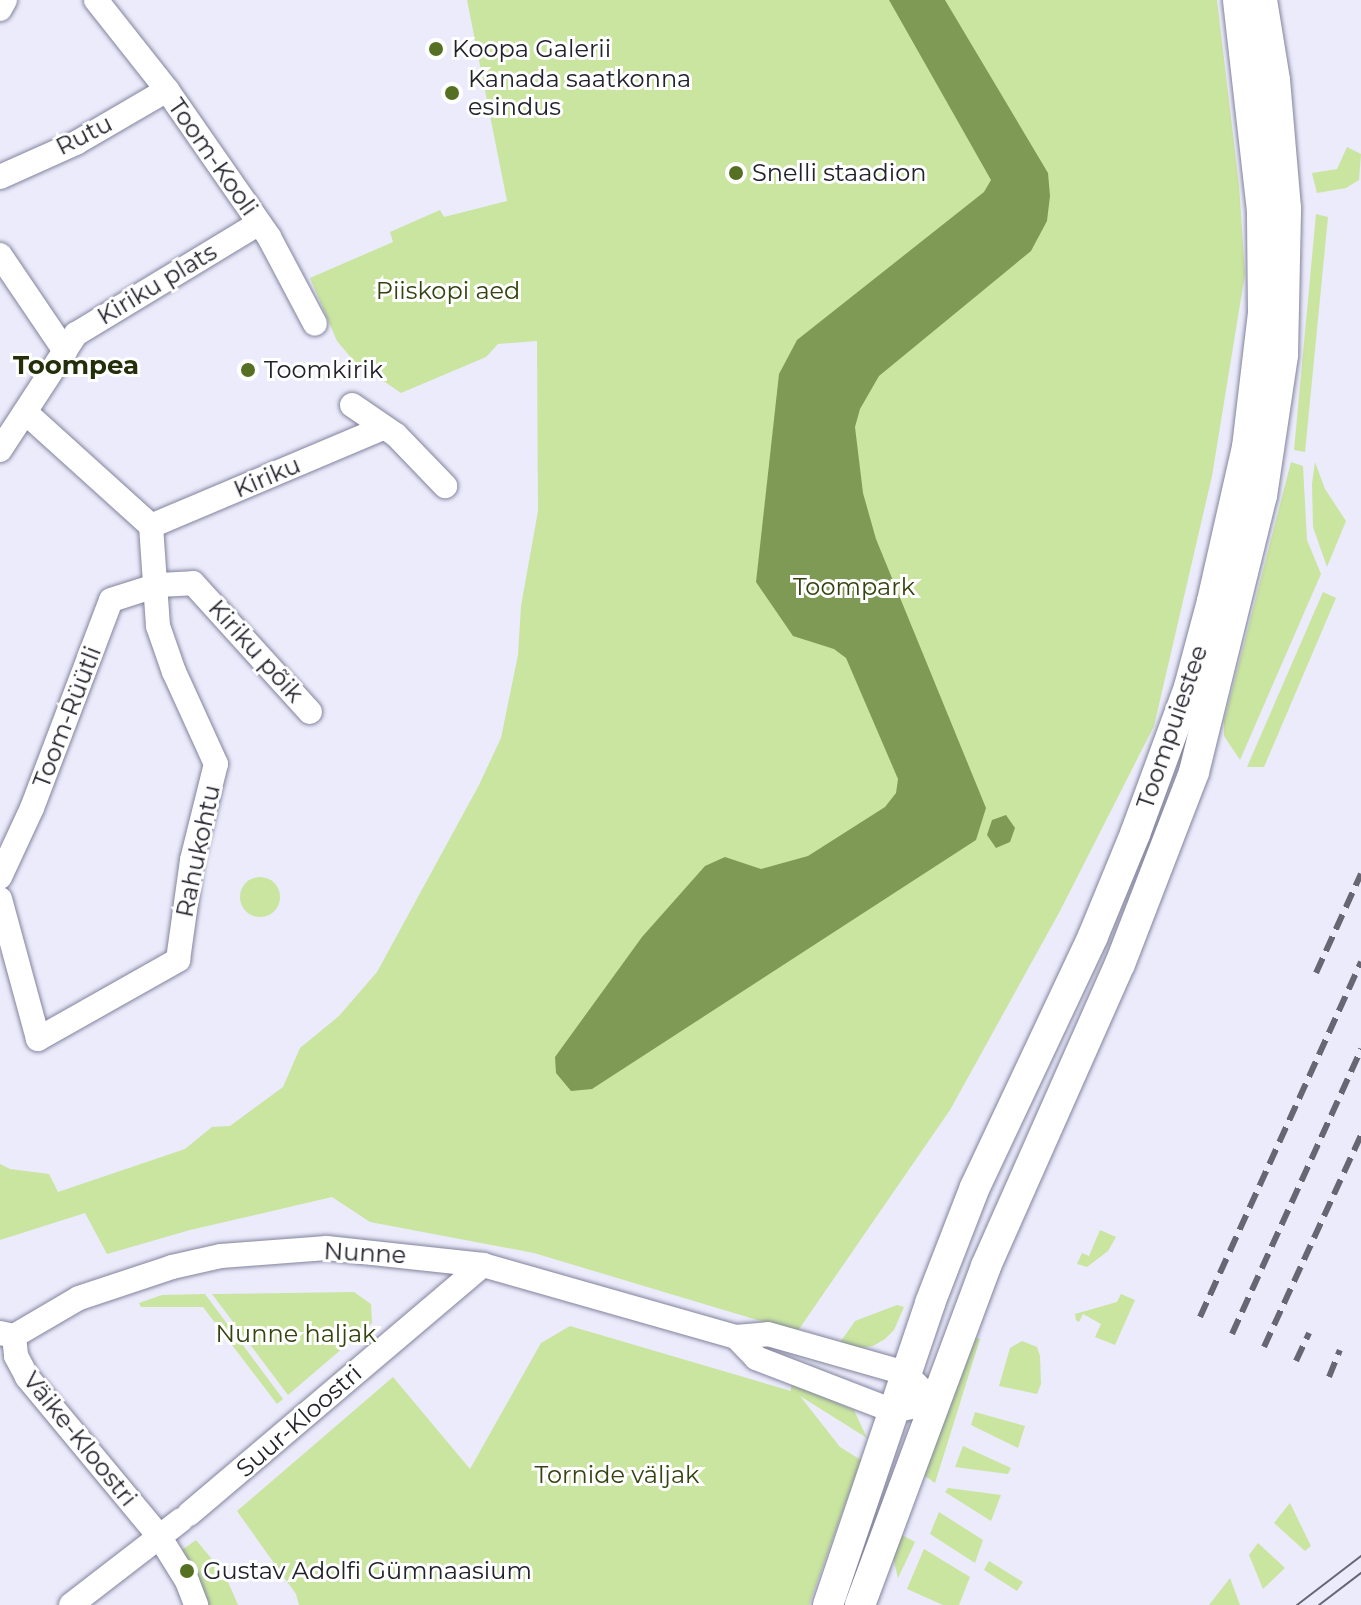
<!DOCTYPE html>
<meta charset="utf-8">
<style>
body{margin:0}
#map{position:relative;width:1361px;height:1605px;overflow:hidden;background:#ebebfc;font-family:Montserrat,sans-serif}
div>[style]{position:absolute}
.green>*{inset:0;background:#c9e5a0}
.round{border-radius:50%}
.water>*{inset:0;background:#7f9a54}
.roads{filter:drop-shadow(0 0 2px #82839c) drop-shadow(0 0 2px #82839c)}
.minor>*{height:24px;margin:-12px;padding:0 12px;transform-origin:12px;border-radius:12px;background:#fff}
.major>*{height:30px;margin:-15px;padding:0 15px;transform-origin:15px;border-radius:15px;background:#fff}
.tram>*{height:2px;margin:-1px;padding:0 1px;transform-origin:1px;border-radius:1px;background:#676773}
.rail>*{height:6px;margin-top:-3px;transform-origin:0;background:repeating-linear-gradient(90deg,#676773 0 16px,transparent 0 24px)}
.dots>*{width:22px;height:22px;translate:-50% -50%;box-sizing:border-box;border:4px solid #fff;border-radius:50%}
span{translate:-50% -50%;white-space:nowrap;text-align:center;line-height:1.15;-webkit-text-stroke:6px #fff;paint-order:stroke}
.poi-label{font-size:24px;color:#22222c}
.left{translate:0 -50%;text-align:left}
.street-label{font-size:24px;color:#22222c}
.park-label{font-size:24px;color:#334410}
.neighbourhood-label{font-size:26px;color:#222f0a;font-weight:700}
</style>
<div id="map">
<div class="green">
<i style="clip-path:polygon(467px 0,1217px 0,1239px 185px,1245px 274px,1212px 476px,1154px 726px,1060px 911px,950px 1110px,797px 1332px,534px 1253px,370px 1222px,332px 1197px,190px 1230px,107px 1254px,85px 1213px,0 1240px,0 1164px,10px 1169px,49px 1174px,58px 1192px,185px 1149px,212px 1127px,230px 1126px,283px 1087px,300px 1048px,339px 1016px,377px 972px,479px 785px,501px 738px,518px 655px,521px 606px,538px 511px,537px 341px,498px 344px,486px 357px,401px 393px,353px 360px,337px 341px,310px 278px,393px 242px,390px 232px,440px 210px,444px 217px,507px 201px)"></i>
<i style="clip-path:polygon(1347px 147px,1361px 154px,1359px 180px,1346px 188px,1317px 193px,1312px 173px,1337px 169px)"></i>
<i style="clip-path:polygon(1316px 214px,1328px 217px,1305px 452px,1294px 450px)"></i>
<i style="clip-path:polygon(1291px 462px,1303px 466px,1307px 540px,1321px 574px,1240px 760px,1224px 736px,1224px 721px)"></i>
<i style="clip-path:polygon(1315px 462px,1325px 489px,1346px 521px,1327px 567px,1313px 527px,1312px 484px)"></i>
<i style="clip-path:polygon(1323px 592px,1336px 598px,1264px 767px,1247px 767px)"></i>
<i class="round" style="left:240px;top:877px;width:40px;height:40px"></i>
<i style="clip-path:polygon(1100px 1230px,1116px 1237px,1108px 1251px,1087px 1267px,1077px 1264px,1082px 1253px,1089px 1256px)"></i>
<i style="clip-path:polygon(354px 1292px,371px 1304px,372px 1323px,288px 1395px,212px 1294px)"></i>
<i style="clip-path:polygon(205px 1294px,283px 1399px,277px 1404px,203px 1307px,141px 1307px,139px 1303px,162px 1295px)"></i>
<i style="clip-path:polygon(1121px 1294px,1135px 1300px,1115px 1345px,1095px 1337px,1101px 1324px,1083px 1314px,1079px 1322px,1076px 1320px,1075px 1314px,1117px 1302px)"></i>
<i style="clip-path:polygon(897px 1305px,904px 1307px,894px 1330px,885px 1339px,873px 1346px,856px 1349px,839px 1344px,855px 1321px)"></i>
<i style="clip-path:polygon(570px 1326px,791px 1391px,791px 1383px,854px 1410px,867px 1438px,800px 1396px,840px 1447px,861px 1460px,809px 1605px,299px 1605px,296px 1594px,237px 1511px,393px 1377px,470px 1469px,541px 1343px)"></i>
<i style="clip-path:polygon(972px 1336px,980px 1339px,935px 1483px,921px 1473px)"></i>
<i style="clip-path:polygon(1022px 1341px,1037px 1347px,1040px 1356px,1041px 1384px,1037px 1394px,999px 1386px,1010px 1348px)"></i>
<i style="clip-path:polygon(975px 1412px,1025px 1426px,1018px 1448px,971px 1425px)"></i>
<i style="clip-path:polygon(963px 1446px,1011px 1468px,1008px 1474px,955px 1467px)"></i>
<i style="clip-path:polygon(948px 1488px,1001px 1495px,991px 1521px,945px 1492px)"></i>
<i style="clip-path:polygon(1290px 1503px,1311px 1546px,1305px 1551px,1274px 1523px)"></i>
<i style="clip-path:polygon(939px 1512px,983px 1540px,975px 1563px,930px 1534px)"></i>
<i style="clip-path:polygon(902px 1535px,915px 1542px,898px 1578px,893px 1557px)"></i>
<i style="clip-path:polygon(196px 1540px,225px 1575px,238px 1605px,202px 1605px,182px 1550px)"></i>
<i style="clip-path:polygon(1258px 1543px,1285px 1568px,1263px 1589px,1249px 1555px)"></i>
<i style="clip-path:polygon(924px 1549px,970px 1577px,959px 1605px,943px 1605px,907px 1589px)"></i>
<i style="clip-path:polygon(989px 1561px,1023px 1582px,1017px 1591px,984px 1570px)"></i>
<i style="clip-path:polygon(1230px 1578px,1240px 1605px,1209px 1605px)"></i>
</div>
<div class="water">
<i style="clip-path:polygon(889px 0,945px 0,1048px 173px,1050px 196px,1047px 221px,1031px 251px,879px 376px,860px 409px,855px 427px,863px 493px,876px 539px,986px 808px,976px 840px,592px 1089px,571px 1091px,556px 1073px,555px 1057px,642px 937px,705px 866px,725px 857px,761px 869px,808px 856px,885px 807px,896px 793px,898px 779px,846px 658px,834px 649px,793px 636px,756px 582px,779px 374px,797px 340px,984px 192px,991px 180px)"></i>
<i style="clip-path:polygon(1006px 815px,1015px 828px,1010px 842px,996px 848px,987px 835px,992px 820px)"></i>
</div>
<div class="roads">
<div class="minor">
<i style="left:96px;top:0;width:115px;rotate:51.7deg"></i>
<i style="left:167px;top:90px;width:179px;rotate:55.2deg"></i>
<i style="left:269px;top:237px;width:98px;rotate:62.1deg"></i>
<i style="left:0;top:9px;width:10px;rotate:-61deg"></i>
<i style="left:0;top:177px;width:83px;rotate:-24.1deg"></i>
<i style="left:76px;top:143px;width:105px;rotate:-30.2deg"></i>
<i style="left:0;top:255px;width:116px;rotate:55.9deg"></i>
<i style="left:352px;top:405px;width:53px;rotate:34.3deg"></i>
<i style="left:396px;top:435px;width:71px;rotate:46.1deg"></i>
<i style="left:25px;top:412px;width:170px;rotate:42.1deg"></i>
<i style="left:0;top:450px;width:139px;rotate:-56.8deg"></i>
<i style="left:76px;top:334px;width:214px;rotate:-31.2deg"></i>
<i style="left:151px;top:526px;width:252px;rotate:-22.9deg"></i>
<i style="left:0;top:877px;width:76px;rotate:-65.1deg"></i>
<i style="left:32px;top:808px;width:222px;rotate:-69.2deg"></i>
<i style="left:111px;top:600px;width:49px;rotate:-17.7deg"></i>
<i style="left:158px;top:585px;width:35px;rotate:-3deg"></i>
<i style="left:193px;top:583px;width:174px;rotate:47.8deg"></i>
<i style="left:0;top:899px;width:145px;rotate:74.8deg"></i>
<i style="left:38px;top:1039px;width:161px;rotate:-29.4deg"></i>
<i style="left:178px;top:960px;width:101px;rotate:-82deg"></i>
<i style="left:192px;top:860px;width:99px;rotate:-76deg"></i>
<i style="left:216px;top:764px;width:101px;rotate:-114.5deg"></i>
<i style="left:174px;top:672px;width:49px;rotate:-109.2deg"></i>
<i style="left:158px;top:626px;width:100px;rotate:-94deg"></i>
<i style="left:0;top:1333px;width:14px;rotate:12deg"></i>
<i style="left:14px;top:1336px;width:75px;rotate:-30.3deg"></i>
<i style="left:79px;top:1298px;width:98px;rotate:-18.4deg"></i>
<i style="left:172px;top:1267px;width:50px;rotate:-12.7deg"></i>
<i style="left:221px;top:1256px;width:106px;rotate:-4.3deg"></i>
<i style="left:327px;top:1248px;width:157px;rotate:6.2deg"></i>
<i style="left:483px;top:1265px;width:263px;rotate:15.9deg"></i>
<i style="left:736px;top:1337px;width:32px;rotate:-5deg"></i>
<i style="left:768px;top:1334px;width:142px;rotate:15.9deg"></i>
<i style="left:905px;top:1373px;width:41px;rotate:45deg"></i>
<i style="left:14px;top:1336px;width:20px;rotate:84deg"></i>
<i style="left:16px;top:1356px;width:24px;rotate:62deg"></i>
<i style="left:27px;top:1377px;width:207px;rotate:50.3deg"></i>
<i style="left:159px;top:1536px;width:53px;rotate:58.1deg"></i>
<i style="left:187px;top:1581px;width:26px;rotate:69deg"></i>
<i style="left:736px;top:1337px;width:29px;rotate:46deg"></i>
<i style="left:756px;top:1358px;width:147px;rotate:21.1deg"></i>
<i style="left:893px;top:1411px;width:42px;rotate:-12.4deg"></i>
<i style="left:189px;top:1514px;width:385px;rotate:-40.3deg"></i>
<i style="left:71px;top:1605px;width:139px;rotate:-37.7deg"></i>
</div>
<div class="major">
<i style="left:828px;top:1605px;width:319px;rotate:-71.3deg"></i>
<i style="left:930px;top:1303px;width:124px;rotate:-68.8deg"></i>
<i style="left:975px;top:1187px;width:277px;rotate:-64.8deg"></i>
<i style="left:1093px;top:936px;width:110px;rotate:-67.6deg"></i>
<i style="left:1135px;top:834px;width:157px;rotate:-69.8deg"></i>
<i style="left:1189px;top:687px;width:89px;rotate:-75deg"></i>
<i style="left:1212px;top:601px;width:158px;rotate:-77.2deg"></i>
<i style="left:1247px;top:447px;width:135px;rotate:-83.2deg"></i>
<i style="left:1263px;top:313px;width:102px;rotate:-90.6deg"></i>
<i style="left:1262px;top:211px;width:212px;rotate:-96.5deg"></i>
<i style="left:860px;top:1605px;width:362px;rotate:-69.6deg"></i>
<i style="left:986px;top:1266px;width:330px;rotate:-66.1deg"></i>
<i style="left:1120px;top:964px;width:206px;rotate:-68.9deg"></i>
<i style="left:1194px;top:772px;width:284px;rotate:-76.2deg"></i>
<i style="left:1262px;top:496px;width:143px;rotate:-81.5deg"></i>
<i style="left:1283px;top:355px;width:147px;rotate:-88.8deg"></i>
<i style="left:1286px;top:208px;width:128px;rotate:-94.9deg"></i>
<i style="left:1275px;top:80px;width:81px;rotate:-99.2deg"></i>
</div>
</div>
<div class="tram">
<i style="left:1297px;top:1605px;width:81px;rotate:-37.4deg"></i>
<i style="left:1319px;top:1605px;width:53px;rotate:-37.3deg"></i>
</div>
<div class="rail">
<i style="left:1316px;top:973px;width:109px;rotate:-65.6deg"></i>
<i style="left:1200px;top:1317px;width:390px;rotate:-65.6deg"></i>
<i style="left:1232px;top:1334px;width:313px;rotate:-65.6deg"></i>
<i style="left:1264px;top:1347px;width:233px;rotate:-65.4deg"></i>
<i style="left:1296px;top:1361px;width:31px;rotate:-65deg"></i>
<i style="left:1329px;top:1377px;width:29px;rotate:-68deg"></i>
</div>
<div class="dots">
<i style="left:436px;top:49px;background:#557023"></i>
<i style="left:452px;top:93px;background:#557023"></i>
<i style="left:736px;top:173px;background:#557023"></i>
<i style="left:248px;top:370px;background:#557023"></i>
<i style="left:187px;top:1571px;background:#557023"></i>
</div>
<div class="poi-label">
<span class="left" style="left:452px;top:49px">Koopa Galerii</span>
<span class="left" style="left:468px;top:93px">Kanada saatkonna<br>esindus</span>
<span class="left" style="left:752px;top:173px">Snelli staadion</span>
<span class="left" style="left:264px;top:370px">Toomkirik</span>
<span class="left" style="left:203px;top:1571px">Gustav Adolfi Gümnaasium</span>
</div>
<div class="street-label">
<span style="left:84px;top:135px;rotate:-27deg">Rutu</span>
<span style="left:213px;top:157px;rotate:55deg">Toom-Kooli</span>
<span style="left:157px;top:284px;rotate:-31deg">Kiriku plats</span>
<span style="left:267px;top:477px;rotate:-23deg">Kiriku</span>
<span style="left:256px;top:651px;rotate:48deg">Kiriku põik</span>
<span style="left:67px;top:717px;rotate:-69deg">Toom-Rüütli</span>
<span style="left:1172px;top:727px;rotate:-71deg">Toompuiestee</span>
<span style="left:198px;top:851px;rotate:-78deg">Rahukohtu</span>
<span style="left:365px;top:1253px;rotate:3deg">Nunne</span>
<span style="left:299px;top:1421px;rotate:-41deg">Suur-Kloostri</span>
<span style="left:80px;top:1439px;rotate:51deg">Väike-Kloostri</span>
</div>
<div class="park-label">
<span style="left:448px;top:291px">Piiskopi aed</span>
<span style="left:854px;top:587px">Toompark</span>
<span style="left:296px;top:1334px">Nunne haljak</span>
<span style="left:617px;top:1475px">Tornide väljak</span>
</div>
<div class="neighbourhood-label">
<span style="left:76px;top:366px">Toompea</span>
</div>
</div>
